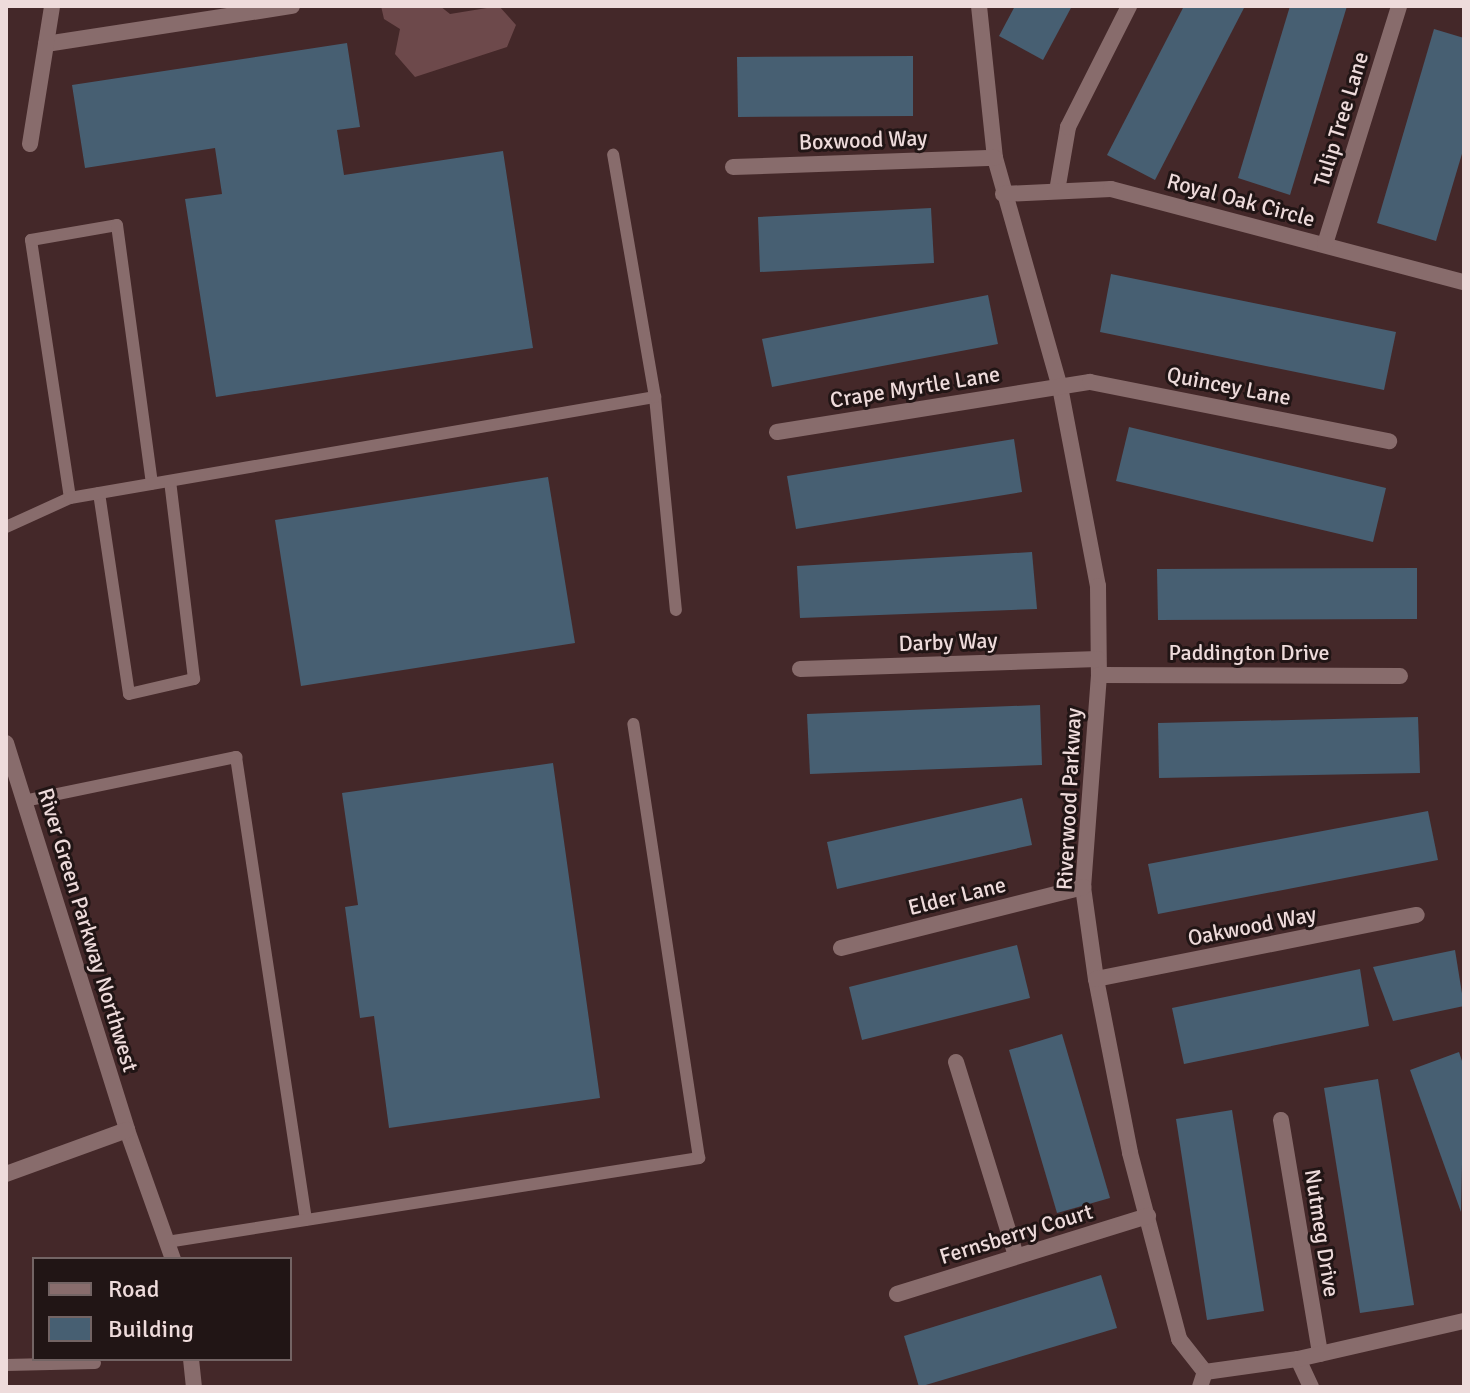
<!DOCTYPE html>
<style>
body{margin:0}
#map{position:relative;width:1470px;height:1393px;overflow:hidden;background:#442829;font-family:Signika,sans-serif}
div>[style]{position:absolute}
.green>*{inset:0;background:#6d494b}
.building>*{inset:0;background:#475f72}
.lane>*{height:12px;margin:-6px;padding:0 6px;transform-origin:6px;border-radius:6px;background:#886c6c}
.street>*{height:16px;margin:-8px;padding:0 8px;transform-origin:8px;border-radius:8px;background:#886c6c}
span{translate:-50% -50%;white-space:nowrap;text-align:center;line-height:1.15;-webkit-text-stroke:6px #211515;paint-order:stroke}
.street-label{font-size:22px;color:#eedbdb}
.frame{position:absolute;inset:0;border:8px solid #eedbdb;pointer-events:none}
.legend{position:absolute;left:32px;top:1257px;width:260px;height:104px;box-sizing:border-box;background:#211515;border:2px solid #736464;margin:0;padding:10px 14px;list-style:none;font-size:24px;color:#eedbdb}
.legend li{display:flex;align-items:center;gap:16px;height:40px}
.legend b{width:40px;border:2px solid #736464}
</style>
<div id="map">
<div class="green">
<i style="clip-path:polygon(381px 6px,440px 6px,450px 14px,499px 6px,516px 25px,507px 47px,415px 77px,395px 54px,400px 29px,384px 19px)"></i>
</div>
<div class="building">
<i style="clip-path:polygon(1015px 6px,1072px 6px,1043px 60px,999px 36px)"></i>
<i style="clip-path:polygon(1184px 6px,1245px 6px,1155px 180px,1107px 155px)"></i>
<i style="clip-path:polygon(1290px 6px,1347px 6px,1290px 195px,1238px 178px)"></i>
<i style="clip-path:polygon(1434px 29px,1464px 38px,1464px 147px,1436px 241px,1377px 223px)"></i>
<i style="clip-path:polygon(347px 43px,360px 127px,337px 130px,344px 175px,503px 151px,533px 348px,216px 397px,185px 199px,222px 194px,215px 148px,85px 168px,72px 85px)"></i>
<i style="clip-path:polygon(913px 56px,913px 116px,738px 117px,737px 57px)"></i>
<i style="clip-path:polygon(931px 208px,934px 263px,760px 272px,758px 217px)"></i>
<i style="clip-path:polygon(1111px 274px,1396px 332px,1384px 390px,1100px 332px)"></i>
<i style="clip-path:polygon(988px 295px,998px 344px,772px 387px,762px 339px)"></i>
<i style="clip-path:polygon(1129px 427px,1386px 488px,1373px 542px,1116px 481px)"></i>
<i style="clip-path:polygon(1014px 439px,1022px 492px,796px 529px,787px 476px)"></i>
<i style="clip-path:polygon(548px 477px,575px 643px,301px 686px,275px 520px)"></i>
<i style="clip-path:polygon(1032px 552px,1037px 609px,800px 618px,797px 566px)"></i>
<i style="clip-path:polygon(1417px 568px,1417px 619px,1158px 620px,1157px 569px)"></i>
<i style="clip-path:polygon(1040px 705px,1042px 765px,810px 774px,807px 714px)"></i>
<i style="clip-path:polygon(1418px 717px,1420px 773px,1159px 778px,1158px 723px)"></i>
<i style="clip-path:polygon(553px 763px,600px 1098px,389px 1128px,374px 1016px,360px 1018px,345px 907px,358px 905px,342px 793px)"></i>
<i style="clip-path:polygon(1022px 798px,1032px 845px,837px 889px,827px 842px)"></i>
<i style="clip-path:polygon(1428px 811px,1438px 860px,1158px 914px,1148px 864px)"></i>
<i style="clip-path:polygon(1017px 945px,1030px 998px,862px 1040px,849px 987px)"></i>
<i style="clip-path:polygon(1455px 950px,1464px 1006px,1393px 1021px,1373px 967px)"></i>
<i style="clip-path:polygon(1360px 969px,1369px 1026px,1184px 1064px,1172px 1008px)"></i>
<i style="clip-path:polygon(1062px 1034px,1110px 1198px,1057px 1213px,1009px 1050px)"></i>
<i style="clip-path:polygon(1459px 1052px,1464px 1067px,1461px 1212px,1410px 1070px)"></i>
<i style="clip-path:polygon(1378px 1079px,1414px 1305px,1360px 1313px,1324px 1088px)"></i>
<i style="clip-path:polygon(1232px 1110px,1264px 1311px,1207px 1320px,1176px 1119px)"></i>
<i style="clip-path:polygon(1101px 1275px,1117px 1328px,919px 1387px,904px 1336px)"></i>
</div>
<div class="lane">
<i style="left:655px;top:397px;width:214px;rotate:84.4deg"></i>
<i style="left:99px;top:493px;width:203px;rotate:81.5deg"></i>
<i style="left:129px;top:694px;width:67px;rotate:-13deg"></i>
<i style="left:194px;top:679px;width:199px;rotate:-96.9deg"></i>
<i style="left:70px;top:498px;width:261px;rotate:-98.6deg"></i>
<i style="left:31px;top:240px;width:87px;rotate:-9.9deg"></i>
<i style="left:117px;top:225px;width:261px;rotate:82.3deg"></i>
<i style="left:6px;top:527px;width:70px;rotate:-24.4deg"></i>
<i style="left:70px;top:498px;width:594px;rotate:-9.8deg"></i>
<i style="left:655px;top:397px;width:246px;rotate:-99.8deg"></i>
<i style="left:24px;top:801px;width:217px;rotate:-11.7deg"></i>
<i style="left:236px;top:757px;width:468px;rotate:81.4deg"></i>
<i style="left:167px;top:1242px;width:539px;rotate:-8.97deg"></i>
<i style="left:699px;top:1158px;width:439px;rotate:-98.6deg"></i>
<i style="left:6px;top:1365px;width:89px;rotate:-1.3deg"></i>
</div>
<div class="street">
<i style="left:979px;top:6px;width:153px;rotate:84deg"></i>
<i style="left:995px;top:158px;width:238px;rotate:74.2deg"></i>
<i style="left:1060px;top:387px;width:203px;rotate:79.2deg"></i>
<i style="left:1098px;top:586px;width:89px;rotate:89.4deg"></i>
<i style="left:1099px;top:675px;width:213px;rotate:94.3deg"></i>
<i style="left:1083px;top:887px;width:93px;rotate:82deg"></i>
<i style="left:1096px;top:979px;width:177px;rotate:78.9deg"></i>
<i style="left:1130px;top:1153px;width:192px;rotate:75.2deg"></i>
<i style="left:1179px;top:1339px;width:42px;rotate:51.8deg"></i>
<i style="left:46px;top:44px;width:249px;rotate:-8.8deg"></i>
<i style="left:30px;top:144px;width:140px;rotate:-80.9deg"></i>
<i style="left:733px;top:167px;width:262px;rotate:-2deg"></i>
<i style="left:1057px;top:191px;width:65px;rotate:-80.2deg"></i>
<i style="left:1068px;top:127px;width:136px;rotate:-63.2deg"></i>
<i style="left:1003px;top:194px;width:108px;rotate:-2.7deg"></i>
<i style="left:1111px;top:189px;width:365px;rotate:14.8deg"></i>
<i style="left:1325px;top:244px;width:249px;rotate:-72.7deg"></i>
<i style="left:777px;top:432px;width:317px;rotate:-9.1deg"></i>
<i style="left:1090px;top:382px;width:305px;rotate:11.2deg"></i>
<i style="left:800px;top:669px;width:298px;rotate:-1.9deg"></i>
<i style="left:1099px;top:675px;width:301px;rotate:0.2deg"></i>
<i style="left:6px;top:743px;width:405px;rotate:72.6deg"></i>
<i style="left:127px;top:1130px;width:137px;rotate:70.4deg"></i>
<i style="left:841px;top:948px;width:250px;rotate:-14.1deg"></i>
<i style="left:1096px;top:979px;width:327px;rotate:-11.3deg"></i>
<i style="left:956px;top:1062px;width:203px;rotate:72.8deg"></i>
<i style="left:1281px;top:1120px;width:237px;rotate:80.5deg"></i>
<i style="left:6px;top:1174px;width:129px;rotate:-20deg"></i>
<i style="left:897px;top:1294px;width:263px;rotate:-17.3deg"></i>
<i style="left:191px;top:1359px;width:28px;rotate:84deg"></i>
<i style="left:1298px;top:1359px;width:31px;rotate:65deg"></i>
<i style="left:1205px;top:1372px;width:94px;rotate:-8deg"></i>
<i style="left:1298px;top:1359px;width:170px;rotate:-12.9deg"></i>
<i style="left:1200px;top:1387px;width:16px;rotate:-72deg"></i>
</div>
<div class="street-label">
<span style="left:1341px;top:119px;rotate:-73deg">Tulip Tree Lane</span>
<span style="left:863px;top:140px;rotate:-2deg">Boxwood Way</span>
<span style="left:1241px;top:200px;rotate:15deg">Royal Oak Circle</span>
<span style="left:1229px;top:386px;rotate:11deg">Quincey Lane</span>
<span style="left:915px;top:387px;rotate:-9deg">Crape Myrtle Lane</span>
<span style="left:948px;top:642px;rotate:-2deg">Darby Way</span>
<span style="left:1249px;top:653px">Paddington Drive</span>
<span style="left:1069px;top:799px;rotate:-87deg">Riverwood Parkway</span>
<span style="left:957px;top:896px;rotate:-14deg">Elder Lane</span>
<span style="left:1252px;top:926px;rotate:-11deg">Oakwood Way</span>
<span style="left:88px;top:930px;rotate:73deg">River Green Parkway Northwest</span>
<span style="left:1322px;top:1233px;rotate:81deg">Nutmeg Drive</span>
<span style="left:1016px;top:1234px;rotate:-17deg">Fernsberry Court</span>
</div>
<div class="frame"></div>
<ul class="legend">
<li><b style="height:10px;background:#886c6c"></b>Road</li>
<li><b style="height:22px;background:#475f72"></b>Building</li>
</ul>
</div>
